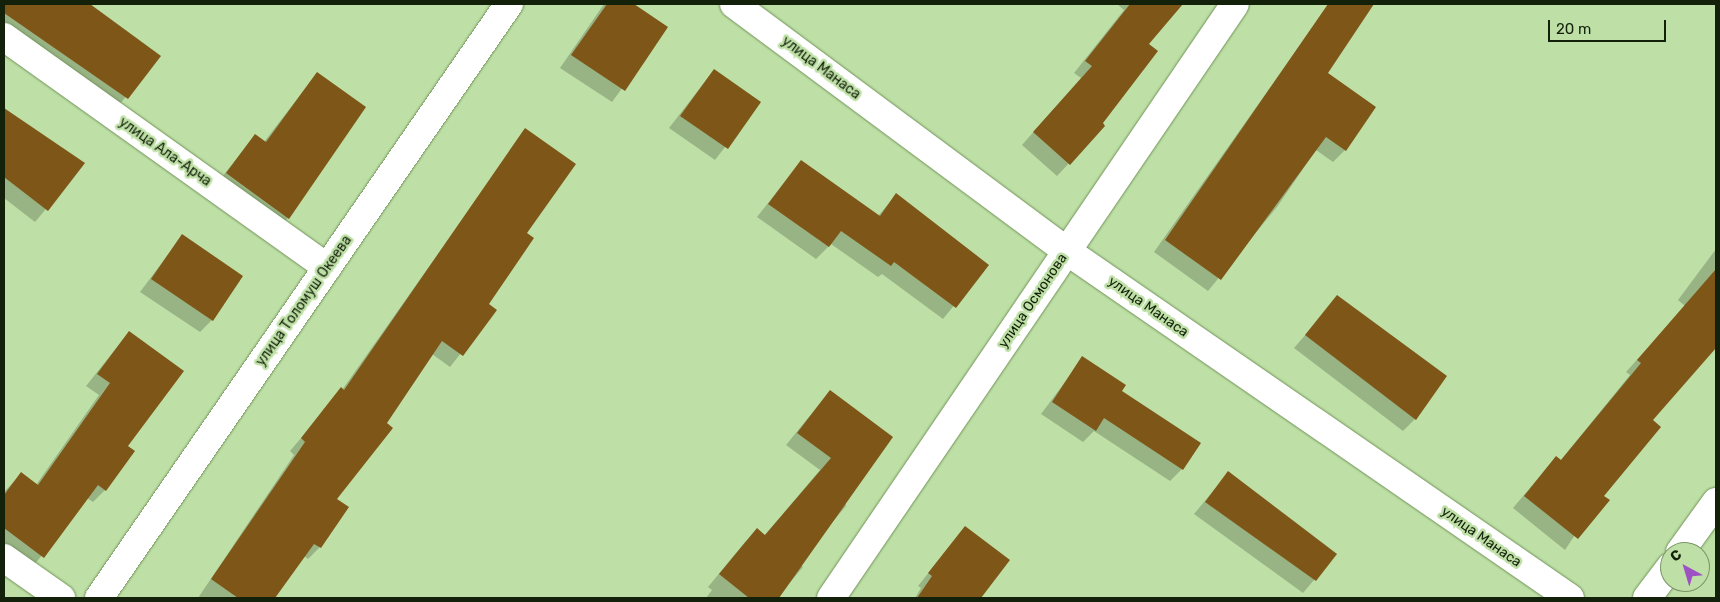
<!DOCTYPE html>
<meta charset="utf-8">
<style>
body{margin:0}
#map{position:relative;width:1720px;height:602px;overflow:hidden;background:#bee0a6;font-family:Rubik,sans-serif}
div>[style]{position:absolute}
.shadow>*{inset:0;background:#0003}
.building>*{inset:0;background:#7e5618}
.roads{filter:drop-shadow(0 0 1px #72925a) drop-shadow(0 0 1px #72925a)}
.street>*{height:28px;margin:-14px;padding:0 14px;transform-origin:14px;border-radius:14px;background:#fff}
.secondary>*{height:28px;margin:-14px;padding:0 14px;transform-origin:14px;border-radius:14px;background:#fff}
span{translate:-50% -50%;white-space:nowrap;text-align:center;line-height:1.15;-webkit-text-stroke:5px #bee0a6;paint-order:stroke}
.street-label{font-size:14px;color:#14210a}
.frame{position:absolute;inset:0;border:5px solid #14210a;pointer-events:none}
.north{position:absolute;left:1660px;top:542px;width:50px;height:50px;box-sizing:border-box;background:#bee0a6;border:1px solid #7a9468;border-radius:50%;rotate:321deg;font-size:14px;font-weight:700;line-height:20px;text-align:center;color:#14210a}
.north::after{content:'';display:block;margin:auto;width:18px;height:22px;background:#9d51c3;clip-path:polygon(50% 0,100% 100%,50% 72%,0 100%)}
.scale{position:absolute;left:1548px;top:20px;width:118px;height:22px;box-sizing:border-box;border:2px solid #14210a;border-top:0;padding-left:6px;font-size:15px;line-height:18px;white-space:nowrap;color:#14210a;-webkit-text-stroke:4px #bee0a6;paint-order:stroke}
</style>
<div id="map">
<div class="shadow">
<i style="clip-path:polygon(4px 4px,81px 4px,159px 56px,115px 110px,4px 32px)"></i>
<i style="clip-path:polygon(604px 4px,631px 4px,667px 27px,612px 102px,560px 68px)"></i>
<i style="clip-path:polygon(1117px 4px,1182px 4px,1147px 44px,1101px 124px,1104px 126px,1057px 176px,1022px 145px,1081px 78px,1074px 73px,1124px 10px)"></i>
<i style="clip-path:polygon(1329px 4px,1373px 4px,1326px 73px,1345px 150px,1333px 162px,1316px 150px,1277px 207px,1208px 291px,1154px 252px)"></i>
<i style="clip-path:polygon(714px 70px,760px 102px,715px 160px,669px 128px)"></i>
<i style="clip-path:polygon(317px 73px,288px 218px,276px 230px,215px 186px,255px 135px,264px 142px)"></i>
<i style="clip-path:polygon(4px 109px,84px 164px,35px 222px,4px 198px)"></i>
<i style="clip-path:polygon(526px 129px,525px 234px,487px 304px,495px 310px,450px 367px,432px 354px,335px 499px,320px 547px,308px 559px,304px 556px,275px 598px,198px 598px,294px 455px,290px 451px,342px 390px)"></i>
<i style="clip-path:polygon(801px 161px,878px 216px,896px 195px,987px 265px,943px 319px,882px 274px,878px 277px,831px 244px,816px 259px,757px 217px)"></i>
<i style="clip-path:polygon(182px 236px,212px 320px,200px 332px,140px 292px)"></i>
<i style="clip-path:polygon(1716px 249px,1716px 345px,1651px 420px,1565px 550px,1513px 508px,1545px 470px,1556px 458px,1560px 461px,1630px 375px,1626px 372px,1685px 306px,1678px 300px)"></i>
<i style="clip-path:polygon(1338px 297px,1415px 419px,1403px 431px,1294px 348px)"></i>
<i style="clip-path:polygon(129px 332px,126px 446px,105px 490px,93px 502px,87px 498px,31px 569px,4px 549px,4px 492px,21px 474px,36px 485px,99px 395px,86px 386px)"></i>
<i style="clip-path:polygon(1083px 358px,1120px 391px,1182px 469px,1170px 481px,1094px 431px,1083px 442px,1041px 414px)"></i>
<i style="clip-path:polygon(830px 391px,846px 506px,798px 563px,803px 567px,777px 598px,706px 598px,712px 590px,708px 587px,745px 542px,757px 530px,764px 536px,820px 470px,786px 445px)"></i>
<i style="clip-path:polygon(1228px 473px,1335px 555px,1303px 593px,1194px 514px)"></i>
<i style="clip-path:polygon(965px 527px,1009px 560px,980px 598px,915px 598px,921px 588px,918px 586px)"></i>
</div>
<div class="building">
<i style="clip-path:polygon(4px 4px,90px 4px,161px 56px,128px 99px,4px 13px)"></i>
<i style="clip-path:polygon(607px 4px,634px 4px,668px 27px,625px 91px,571px 55px)"></i>
<i style="clip-path:polygon(1130px 4px,1183px 4px,1149px 44px,1158px 51px,1103px 123px,1105px 126px,1070px 165px,1033px 132px,1092px 66px,1085px 61px)"></i>
<i style="clip-path:polygon(1328px 4px,1374px 4px,1328px 73px,1376px 107px,1346px 151px,1326px 137px,1221px 280px,1165px 240px)"></i>
<i style="clip-path:polygon(714px 69px,761px 102px,728px 149px,680px 116px)"></i>
<i style="clip-path:polygon(317px 72px,366px 107px,289px 219px,226px 173px,255px 134px,266px 142px)"></i>
<i style="clip-path:polygon(4px 108px,85px 163px,48px 211px,4px 177px)"></i>
<i style="clip-path:polygon(525px 128px,576px 164px,527px 233px,534px 238px,489px 304px,497px 310px,463px 356px,442px 341px,387px 423px,393px 428px,337px 499px,349px 507px,321px 548px,314px 544px,275px 598px,238px 598px,211px 579px,305px 442px,301px 438px,341px 387px,344px 390px)"></i>
<i style="clip-path:polygon(801px 160px,880px 216px,896px 193px,989px 265px,956px 308px,894px 262px,891px 266px,841px 231px,829px 247px,768px 204px)"></i>
<i style="clip-path:polygon(182px 234px,243px 276px,213px 321px,151px 279px)"></i>
<i style="clip-path:polygon(1716px 269px,1716px 348px,1653px 420px,1661px 427px,1604px 496px,1610px 500px,1578px 539px,1524px 496px,1556px 456px,1561px 460px,1641px 363px,1637px 360px)"></i>
<i style="clip-path:polygon(1337px 295px,1447px 376px,1416px 420px,1305px 335px)"></i>
<i style="clip-path:polygon(129px 331px,184px 371px,128px 446px,135px 451px,106px 491px,98px 485px,44px 558px,4px 528px,4px 495px,21px 472px,38px 485px,110px 383px,97px 374px)"></i>
<i style="clip-path:polygon(1082px 356px,1126px 385px,1122px 391px,1201px 443px,1183px 470px,1104px 418px,1096px 431px,1052px 402px)"></i>
<i style="clip-path:polygon(830px 390px,893px 437px,779px 598px,749px 598px,719px 574px,757px 528px,765px 535px,831px 458px,797px 433px)"></i>
<i style="clip-path:polygon(1228px 471px,1337px 554px,1316px 581px,1205px 502px)"></i>
<i style="clip-path:polygon(965px 526px,1010px 560px,981px 598px,917px 598px,932px 576px,928px 573px)"></i>
</div>
<div class="roads">
<div class="street">
<i style="left:734px;top:4px;width:415px;rotate:36.6deg"></i>
<i style="left:1067px;top:251px;width:611px;rotate:34.6deg"></i>
<i style="left:4px;top:37px;width:397px;rotate:35.5deg"></i>
<i style="left:4px;top:558px;width:70px;rotate:35.1deg"></i>
<i style="left:831px;top:598px;width:718px;rotate:-55.78deg"></i>
</div>
<div class="secondary">
<i style="left:1680px;top:552px;width:62px;rotate:-54.2deg"></i>
<i style="left:99px;top:598px;width:722px;rotate:-55.39deg"></i>
<i style="left:1647px;top:598px;width:39px;rotate:-53deg"></i>
</div>
</div>
<div class="street-label">
<span style="left:821px;top:68px;rotate:37deg">улица Манаса</span>
<span style="left:165px;top:152px;rotate:35deg">улица Ала-Арча</span>
<span style="left:304px;top:301px;rotate:-55deg">улица Толомуш Океева</span>
<span style="left:1033px;top:301px;rotate:-56deg">улица Осмонова</span>
<span style="left:1148px;top:307px;rotate:35deg">улица Манаса</span>
<span style="left:1481px;top:537px;rotate:35deg">улица Манаса</span>
</div>
<div class="frame"></div>
<div class="north">С</div>
<div class="scale">20 m</div>
</div>
